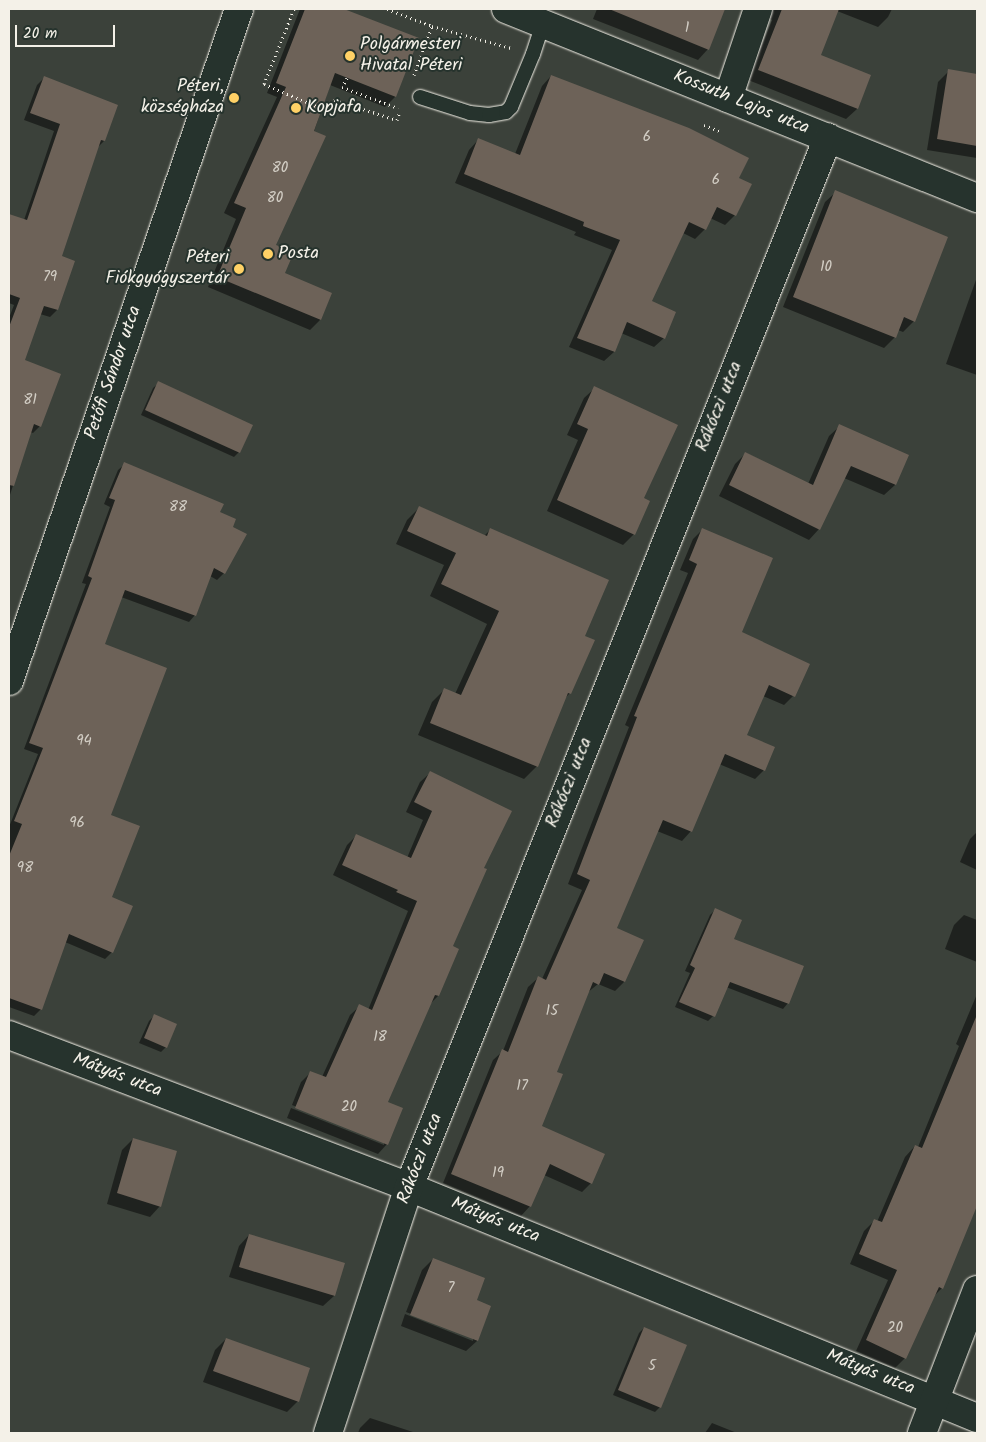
<!DOCTYPE html>
<meta charset="utf-8">
<style>
body{margin:0}
#map{position:relative;width:986px;height:1442px;overflow:hidden;background:#3b413a;font-family:Kalam,sans-serif}
div>[style]{position:absolute}
.shadow>*{inset:0;background:#0007}
.building>*{inset:0;background:#6d6258}
.path>*{height:3px;margin-top:-1.5px;transform-origin:0;background:repeating-linear-gradient(90deg,#f4f1e8 0 1px,transparent 0 5px)}
.roads{filter:drop-shadow(0 0 1px #f4f1e8) drop-shadow(0 0 1px #f4f1e8)}
.service>*{height:14px;margin:-7px;padding:0 7px;transform-origin:7px;border-radius:7px;background:#26332d}
.minor>*{height:28px;margin:-14px;padding:0 14px;transform-origin:14px;border-radius:14px;background:#26332d}
.secondary>*{height:28px;margin:-14px;padding:0 14px;transform-origin:14px;border-radius:14px;background:#26332d}
.dots>*{width:14px;height:14px;translate:-50% -50%;box-sizing:border-box;border:2px solid #26332d;border-radius:50%}
span{translate:-50% -50%;white-space:nowrap;text-align:center;line-height:1.15;-webkit-text-stroke:4px #26332d;paint-order:stroke}
.number-label{font-size:15px;color:#d2cdc4}
.number-label span{-webkit-text-stroke-width:0}
.poi-label{font-size:18px;color:#f4f1e8}
.left{translate:0 -50%;text-align:left}
.right{translate:-100% -50%;text-align:right}
.street-label{font-size:18px;color:#f4f1e8}
.frame{position:absolute;inset:0;border:10px solid #f4f1e8;pointer-events:none}
.scale{position:absolute;left:15px;top:25px;width:100px;height:22px;box-sizing:border-box;border:2px solid #f4f1e8;border-top:0;padding-left:6px;font-size:15px;line-height:18px;white-space:nowrap;color:#f4f1e8;-webkit-text-stroke:4px #26332d;paint-order:stroke}
</style>
<div id="map">
<div class="shadow">
<i style="clip-path:polygon(300px 9px,341px 9px,418px 39px,395px 97px,385px 107px,330px 85px,275px 245px,284px 274px,331px 294px,320px 320px,310px 330px,208px 287px,236px 219px,224px 213px,277px 97px,267px 93px)"></i>
<i style="clip-path:polygon(597px 9px,724px 9px,708px 49px,698px 60px,593px 19px)"></i>
<i style="clip-path:polygon(763px 9px,892px 9px,888px 17px,878px 27px,837px 11px,819px 56px,870px 76px,857px 109px,846px 119px,748px 80px,772px 20px,763px 16px)"></i>
<i style="clip-path:polygon(949px 71px,977px 75px,977px 158px,927px 150px,938px 82px)"></i>
<i style="clip-path:polygon(551px 76px,737px 178px,735px 215px,725px 225px,710px 218px,705px 229px,695px 239px,683px 233px,651px 301px,664px 338px,654px 347px,621px 333px,614px 352px,604px 361px,569px 347px,612px 250px,574px 235px,576px 232px,455px 183px,469px 150px,478px 140px,515px 154px,542px 86px)"></i>
<i style="clip-path:polygon(44px 78px,104px 141px,97px 148px,60px 257px,73px 262px,57px 310px,50px 317px,40px 314px,23px 360px,40px 426px,33px 433px,30px 432px,9px 498px,9px 318px,14px 305px,9px 303px,9px 239px,13px 226px,24px 220px,54px 131px,24px 120px,37px 85px)"></i>
<i style="clip-path:polygon(836px 192px,914px 321px,903px 332px,898px 330px,895px 337px,884px 348px,783px 307px,825px 202px)"></i>
<i style="clip-path:polygon(977px 277px,977px 375px,946px 364px)"></i>
<i style="clip-path:polygon(159px 383px,239px 452px,234px 457px,141px 415px,153px 388px)"></i>
<i style="clip-path:polygon(595px 388px,643px 499px,634px 534px,623px 545px,547px 511px,578px 440px,567px 435px,584px 398px)"></i>
<i style="clip-path:polygon(840px 426px,908px 456px,895px 485px,884px 495px,844px 478px,819px 529px,809px 540px,719px 496px,735px 464px,746px 453px,808px 484px,829px 436px)"></i>
<i style="clip-path:polygon(125px 464px,218px 513px,232px 528px,245px 535px,224px 573px,217px 580px,210px 576px,195px 615px,189px 622px,121px 597px,103px 645px,112px 952px,105px 959px,65px 942px,41px 1009px,34px 1016px,9px 1007px,9px 827px,38px 754px,24px 749px,86px 584px,82px 583px,110px 507px,104px 504px,118px 470px)"></i>
<i style="clip-path:polygon(420px 507px,484px 536px,490px 530px,583px 636px,570px 693px,564px 699px,537px 766px,524px 779px,418px 735px,432px 702px,444px 690px,455px 694px,487px 624px,430px 596px,444px 565px,396px 544px,407px 520px)"></i>
<i style="clip-path:polygon(703px 529px,740px 633px,793px 696px,784px 705px,763px 696px,745px 736px,764px 770px,755px 779px,719px 764px,691px 831px,682px 841px,657px 831px,616px 929px,624px 982px,615px 991px,598px 984px,587px 993px,555px 1072px,541px 1126px,591px 1183px,582px 1192px,544px 1175px,530px 1206px,521px 1216px,443px 1183px,493px 1060px,503px 1051px,528px 987px,538px 978px,542px 979px,582px 890px,568px 884px,629px 727px,625px 725px,688px 573px,680px 570px,693px 539px)"></i>
<i style="clip-path:polygon(430px 773px,483px 869px,452px 947px,457px 949px,438px 996px,429px 1005px,386px 1102px,387px 1144px,378px 1154px,287px 1118px,291px 1108px,384px 1145px,384px 1142px,292px 1105px,301px 1082px,311px 1072px,322px 1077px,350px 1015px,360px 1006px,368px 1010px,408px 911px,333px 875px,347px 845px,357px 835px,407px 858px,423px 820px,406px 812px,420px 782px)"></i>
<i style="clip-path:polygon(977px 832px,977px 870px,960px 862px,970px 839px)"></i>
<i style="clip-path:polygon(715px 910px,732px 939px,788px 1003px,783px 1009px,726px 987px,713px 1016px,708px 1021px,675px 1007px,690px 973px,685px 971px,710px 915px)"></i>
<i style="clip-path:polygon(964px 915px,977px 920px,977px 962px,945px 949px,954px 925px)"></i>
<i style="clip-path:polygon(977px 994px,977px 1205px,942px 1288px,933px 1297px,905px 1358px,895px 1368px,856px 1351px,888px 1280px,850px 1264px,864px 1231px,874px 1221px,877px 1222px,905px 1157px,915px 1146px,918px 1147px,959px 1046px,956px 1044px)"></i>
<i style="clip-path:polygon(154px 1016px,166px 1047px,161px 1052px,139px 1043px,149px 1021px)"></i>
<i style="clip-path:polygon(133px 1139px,160px 1206px,150px 1217px,107px 1204px,122px 1150px)"></i>
<i style="clip-path:polygon(249px 1235px,343px 1264px,334px 1296px,323px 1306px,229px 1277px,239px 1246px)"></i>
<i style="clip-path:polygon(433px 1259px,475px 1301px,490px 1307px,477px 1341px,466px 1351px,401px 1326px,405px 1314px,473px 1341px,473px 1338px,406px 1312px,422px 1270px)"></i>
<i style="clip-path:polygon(644px 1328px,660px 1407px,655px 1412px,613px 1395px,639px 1333px)"></i>
<i style="clip-path:polygon(226px 1339px,298px 1401px,287px 1412px,203px 1382px,215px 1350px)"></i>
<i style="clip-path:polygon(370px 1418px,416px 1433px,358px 1433px,360px 1428px)"></i>
<i style="clip-path:polygon(712px 1423px,737px 1433px,705px 1433px)"></i>
</div>
<div class="building">
<i style="clip-path:polygon(305px 9px,344px 9px,419px 38px,396px 97px,335px 73px,314px 131px,326px 136px,276px 245px,294px 252px,285px 273px,332px 293px,321px 320px,217px 277px,246px 208px,234px 203px,286px 87px,276px 83px)"></i>
<i style="clip-path:polygon(609px 9px,725px 9px,709px 50px)"></i>
<i style="clip-path:polygon(782px 9px,839px 9px,821px 55px,871px 75px,858px 109px,758px 70px)"></i>
<i style="clip-path:polygon(948px 69px,977px 74px,977px 146px,937px 139px)"></i>
<i style="clip-path:polygon(551px 75px,689px 128px,749px 158px,739px 178px,752px 184px,736px 216px,717px 207px,706px 230px,689px 222px,652px 301px,676px 312px,665px 339px,627px 322px,615px 352px,577px 338px,620px 240px,583px 226px,584px 222px,464px 174px,478px 138px,520px 155px)"></i>
<i style="clip-path:polygon(44px 76px,118px 105px,105px 141px,101px 140px,62px 256px,75px 261px,58px 310px,44px 306px,25px 360px,61px 374px,41px 427px,34px 424px,14px 486px,9px 485px,9px 327px,20px 298px,9px 294px,9px 214px,27px 220px,60px 124px,30px 113px)"></i>
<i style="clip-path:polygon(835px 190px,948px 237px,915px 322px,904px 317px,896px 338px,793px 297px)"></i>
<i style="clip-path:polygon(158px 381px,253px 425px,240px 453px,145px 410px)"></i>
<i style="clip-path:polygon(594px 386px,678px 425px,644px 498px,650px 501px,635px 535px,557px 500px,588px 429px,577px 424px)"></i>
<i style="clip-path:polygon(839px 424px,909px 455px,896px 485px,851px 466px,820px 530px,729px 485px,745px 452px,813px 485px)"></i>
<i style="clip-path:polygon(124px 462px,224px 504px,220px 512px,236px 519px,233px 527px,247px 534px,225px 574px,214px 568px,196px 616px,125px 590px,105px 644px,167px 668px,111px 815px,140px 826px,112px 897px,133px 906px,113px 953px,69px 934px,42px 1010px,9px 998px,9px 856px,22px 824px,14px 821px,43px 748px,29px 743px,92px 578px,88px 576px,115px 500px,109px 498px)"></i>
<i style="clip-path:polygon(419px 506px,487px 536px,490px 528px,609px 580px,585px 636px,595px 640px,571px 694px,568px 693px,538px 767px,430px 723px,444px 688px,461px 695px,499px 611px,441px 584px,456px 553px,407px 531px)"></i>
<i style="clip-path:polygon(702px 528px,773px 558px,742px 632px,810px 664px,795px 697px,769px 685px,747px 735px,775px 747px,765px 771px,725px 754px,692px 832px,663px 820px,617px 928px,644px 940px,625px 982px,604px 973px,599px 985px,593px 982px,557px 1072px,563px 1074px,542px 1126px,605px 1154px,592px 1184px,550px 1164px,531px 1207px,451px 1174px,502px 1049px,508px 1052px,538px 976px,546px 980px,590px 880px,577px 874px,637px 717px,634px 716px,697px 564px,689px 560px)"></i>
<i style="clip-path:polygon(430px 771px,512px 811px,484px 868px,487px 869px,453px 946px,459px 949px,439px 996px,435px 995px,388px 1102px,403px 1108px,388px 1145px,295px 1108px,310px 1071px,326px 1077px,359px 1004px,372px 1010px,417px 901px,396px 892px,398px 890px,342px 865px,356px 834px,411px 858px,432px 811px,414px 802px)"></i>
<i style="clip-path:polygon(715px 908px,742px 920px,734px 939px,804px 966px,789px 1004px,730px 982px,715px 1017px,679px 1002px,695px 968px,690px 965px)"></i>
<i style="clip-path:polygon(154px 1014px,177px 1024px,167px 1048px,144px 1038px)"></i>
<i style="clip-path:polygon(976px 1017px,977px 1206px,943px 1289px,939px 1287px,906px 1359px,866px 1340px,897px 1270px,859px 1254px,874px 1219px,882px 1222px,915px 1145px,922px 1148px)"></i>
<i style="clip-path:polygon(133px 1138px,177px 1151px,161px 1207px,117px 1193px)"></i>
<i style="clip-path:polygon(249px 1234px,345px 1263px,335px 1296px,239px 1267px)"></i>
<i style="clip-path:polygon(433px 1258px,485px 1278px,477px 1300px,491px 1306px,478px 1341px,410px 1315px)"></i>
<i style="clip-path:polygon(644px 1327px,687px 1345px,661px 1408px,618px 1390px)"></i>
<i style="clip-path:polygon(226px 1338px,310px 1368px,299px 1402px,213px 1371px)"></i>
</div>
<div class="path">
<i style="left:294px;top:9px;width:81px;rotate:111.8deg"></i>
<i style="left:264px;top:84px;width:62px;rotate:22.8deg"></i>
<i style="left:321px;top:108px;width:16px;rotate:-30deg"></i>
<i style="left:335px;top:100px;width:65px;rotate:17.9deg"></i>
<i style="left:397px;top:120px;width:9px;rotate:-72deg"></i>
<i style="left:387px;top:9px;width:48px;rotate:20.7deg"></i>
<i style="left:432px;top:26px;width:82px;rotate:15.6deg"></i>
<i style="left:414px;top:75px;width:52px;rotate:-69.8deg"></i>
<i style="left:347px;top:78px;width:10px;rotate:119deg"></i>
<i style="left:342px;top:87px;width:60px;rotate:20.6deg"></i>
<i style="left:704px;top:125px;width:19px;rotate:21deg"></i>
</div>
<div class="roads">
<div class="service">
<i style="left:420px;top:97px;width:52px;rotate:17.7deg"></i>
<i style="left:470px;top:113px;width:19px;rotate:6deg"></i>
<i style="left:489px;top:115px;width:17px;rotate:-10deg"></i>
<i style="left:506px;top:112px;width:7px;rotate:-45deg"></i>
<i style="left:511px;top:107px;width:57px;rotate:-67.5deg"></i>
<i style="left:533px;top:54px;width:32px;rotate:-72deg"></i>
</div>
<div class="minor">
<i style="left:506px;top:9px;width:508px;rotate:21.86deg"></i>
<i style="left:728px;top:98px;width:94px;rotate:-71.4deg"></i>
<i style="left:9px;top:1035px;width:428px;rotate:20.8deg"></i>
<i style="left:409px;top:1187px;width:613px;rotate:22.13deg"></i>
<i style="left:328px;top:1433px;width:259px;rotate:-71.8deg"></i>
<i style="left:409px;top:1187px;width:1130px;rotate:-68.23deg"></i>
<i style="left:922px;top:1433px;width:153px;rotate:-69deg"></i>
</div>
<div class="secondary">
<i style="left:9px;top:681px;width:710px;rotate:-71.11deg"></i>
</div>
</div>
<div class="dots">
<i style="left:350px;top:56px;background:#ffd166"></i>
<i style="left:234px;top:98px;background:#ffd166"></i>
<i style="left:296px;top:108px;background:#ffd166"></i>
<i style="left:268px;top:254px;background:#ffd166"></i>
<i style="left:239px;top:269px;background:#ffd166"></i>
</div>
<div class="number-label">
<span style="left:687px;top:29px">1</span>
<span style="left:647px;top:138px">6</span>
<span style="left:280px;top:169px">80</span>
<span style="left:716px;top:181px">6</span>
<span style="left:275px;top:199px">80</span>
<span style="left:826px;top:268px">10</span>
<span style="left:50px;top:278px">79</span>
<span style="left:30px;top:401px">81</span>
<span style="left:178px;top:508px">88</span>
<span style="left:84px;top:742px">94</span>
<span style="left:77px;top:824px">96</span>
<span style="left:25px;top:869px">98</span>
<span style="left:552px;top:1012px">15</span>
<span style="left:380px;top:1038px">18</span>
<span style="left:522px;top:1087px">17</span>
<span style="left:349px;top:1108px">20</span>
<span style="left:498px;top:1174px">19</span>
<span style="left:451px;top:1289px">7</span>
<span style="left:895px;top:1329px">20</span>
<span style="left:652px;top:1367px">5</span>
</div>
<div class="poi-label">
<span class="left" style="left:360px;top:56px">Polgármesteri<br>Hivatal Péteri</span>
<span class="right" style="left:224px;top:98px">Péteri,<br>községháza</span>
<span class="left" style="left:306px;top:108px">Kopjafa</span>
<span class="left" style="left:278px;top:254px">Posta</span>
<span class="right" style="left:229px;top:269px">Péteri<br>Fiókgyógyszertár</span>
</div>
<div class="street-label">
<span style="left:741px;top:103px;rotate:22deg">Kossuth Lajos utca</span>
<span style="left:114px;top:373px;rotate:-71deg">Petőfi Sándor utca</span>
<span style="left:720px;top:407px;rotate:-68deg">Rákóczi utca</span>
<span style="left:570px;top:783px;rotate:-68deg">Rákóczi utca</span>
<span style="left:117px;top:1076px;rotate:21deg">Mátyás utca</span>
<span style="left:421px;top:1159px;rotate:-69deg">Rákóczi utca</span>
<span style="left:495px;top:1221px;rotate:22deg">Mátyás utca</span>
<span style="left:870px;top:1373px;rotate:22deg">Mátyás utca</span>
</div>
<div class="frame"></div>
<div class="scale">20 m</div>
</div>
